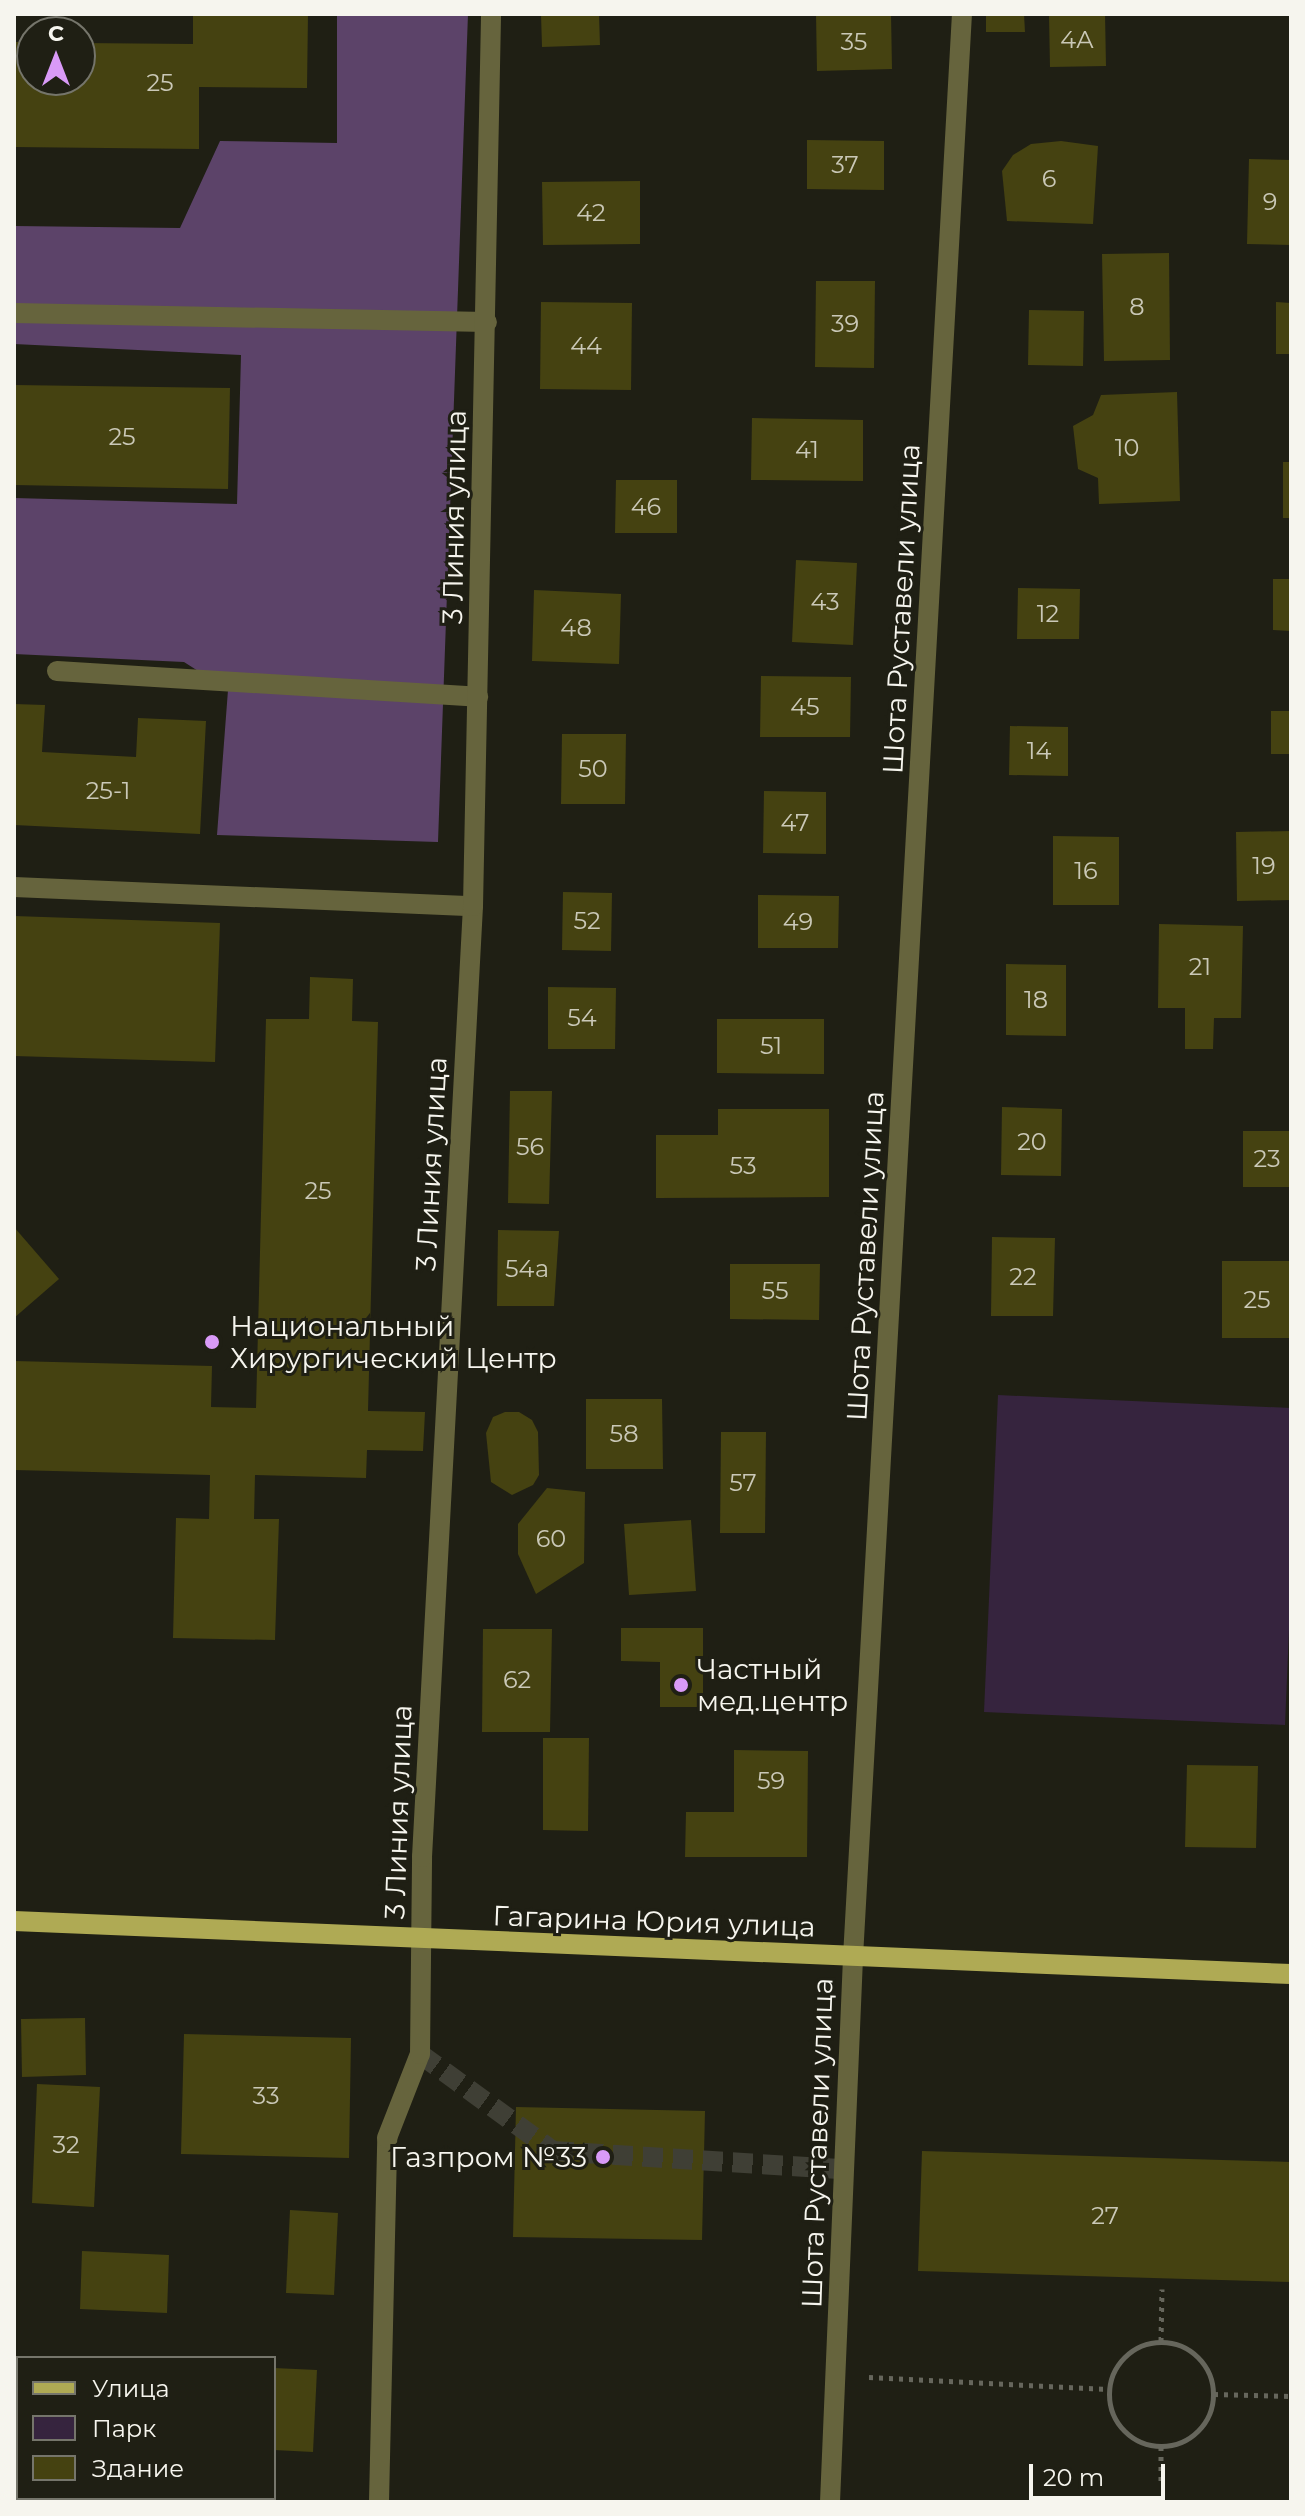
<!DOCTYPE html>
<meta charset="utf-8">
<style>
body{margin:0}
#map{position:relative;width:1305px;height:2516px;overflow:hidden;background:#1f1f14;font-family:Montserrat,sans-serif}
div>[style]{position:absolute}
.green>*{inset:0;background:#36243e}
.forest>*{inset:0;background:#5c4369}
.building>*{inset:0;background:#454211}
.minor-tunnel>*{height:20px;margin-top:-10px;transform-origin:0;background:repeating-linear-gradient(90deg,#3f3f35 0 20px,transparent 0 30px)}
.path>*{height:5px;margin-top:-2.5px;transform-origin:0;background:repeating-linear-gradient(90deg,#66665c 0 4px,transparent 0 10px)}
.path>.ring{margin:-2.5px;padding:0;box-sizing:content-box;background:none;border:5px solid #66665c;border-radius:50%}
.minor>*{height:20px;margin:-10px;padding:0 10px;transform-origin:10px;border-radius:10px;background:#66643d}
.major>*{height:20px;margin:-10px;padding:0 10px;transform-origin:10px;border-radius:10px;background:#afaa54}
.dots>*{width:22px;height:22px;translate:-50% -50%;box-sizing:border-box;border:4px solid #1f1f14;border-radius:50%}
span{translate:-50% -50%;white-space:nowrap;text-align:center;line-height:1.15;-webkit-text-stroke:6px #1f1f14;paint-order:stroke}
.number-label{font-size:24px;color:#cac8b7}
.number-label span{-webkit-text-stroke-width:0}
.street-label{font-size:28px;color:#f6f5ee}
.poi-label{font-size:28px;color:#f6f5ee}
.left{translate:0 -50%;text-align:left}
.right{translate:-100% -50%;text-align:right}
.frame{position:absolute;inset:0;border:16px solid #f6f5ee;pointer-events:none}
.legend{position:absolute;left:16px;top:2356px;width:260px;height:144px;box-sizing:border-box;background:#1f1f14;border:2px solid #75756b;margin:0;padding:10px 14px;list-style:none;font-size:24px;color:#f6f5ee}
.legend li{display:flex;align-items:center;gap:16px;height:40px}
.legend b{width:40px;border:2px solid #75756b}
.north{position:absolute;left:16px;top:16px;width:80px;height:80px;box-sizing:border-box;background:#1f1f14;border:2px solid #75756b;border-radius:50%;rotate:0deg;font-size:22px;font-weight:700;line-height:32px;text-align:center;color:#f6f5ee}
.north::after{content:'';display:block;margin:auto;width:28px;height:36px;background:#d99af7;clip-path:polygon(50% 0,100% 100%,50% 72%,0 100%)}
.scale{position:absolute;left:1029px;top:2464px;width:136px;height:36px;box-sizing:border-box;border:4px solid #f6f5ee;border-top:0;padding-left:10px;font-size:24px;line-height:28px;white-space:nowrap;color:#f6f5ee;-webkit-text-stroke:6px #1f1f14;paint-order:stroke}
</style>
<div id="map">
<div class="green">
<i style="clip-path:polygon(998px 1395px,1291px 1408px,1291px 1582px,1285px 1725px,984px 1712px)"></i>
</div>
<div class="forest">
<i style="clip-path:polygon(337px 14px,468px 14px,438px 842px,217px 835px,228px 690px,184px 662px,14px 654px,14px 498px,237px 504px,241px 355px,14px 344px,14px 226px,180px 228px,220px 141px,337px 143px)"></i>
</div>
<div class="building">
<i style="clip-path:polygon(193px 14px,308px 14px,307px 88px,199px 87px,199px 149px,14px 147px,14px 42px,32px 42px,32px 80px,80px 80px,80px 43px,193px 44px)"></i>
<i style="clip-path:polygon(541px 14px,599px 14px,600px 45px,542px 47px)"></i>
<i style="clip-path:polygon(816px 14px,891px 14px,892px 69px,817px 71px)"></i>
<i style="clip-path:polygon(986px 14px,1024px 14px,1025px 32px,986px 32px)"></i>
<i style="clip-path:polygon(1049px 14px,1105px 14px,1106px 66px,1050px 67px)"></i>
<i style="clip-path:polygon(807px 140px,884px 141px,884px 190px,807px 189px)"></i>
<i style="clip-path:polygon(1061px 141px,1098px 146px,1093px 224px,1007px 221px,1002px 171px,1013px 155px,1031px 144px)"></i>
<i style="clip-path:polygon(1249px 159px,1291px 160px,1291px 245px,1247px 244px)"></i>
<i style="clip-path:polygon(640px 181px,640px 244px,543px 245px,542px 182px)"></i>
<i style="clip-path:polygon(1169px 253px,1170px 360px,1104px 361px,1102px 254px)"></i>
<i style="clip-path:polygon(816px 281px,875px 281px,874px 368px,815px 367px)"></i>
<i style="clip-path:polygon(541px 302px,632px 303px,631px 390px,540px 389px)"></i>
<i style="clip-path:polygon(1276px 302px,1291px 303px,1291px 354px,1276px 354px)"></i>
<i style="clip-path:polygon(1029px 310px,1084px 311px,1083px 366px,1028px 365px)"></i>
<i style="clip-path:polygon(14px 385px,230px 388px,228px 489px,14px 485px)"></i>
<i style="clip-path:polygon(1177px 392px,1180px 501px,1099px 504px,1098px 478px,1078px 469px,1073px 426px,1093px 415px,1101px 395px)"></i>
<i style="clip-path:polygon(752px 418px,863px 420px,863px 481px,751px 480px)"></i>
<i style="clip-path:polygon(1283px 462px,1291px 462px,1291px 518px,1283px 518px)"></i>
<i style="clip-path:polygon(616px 480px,677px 480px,677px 533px,615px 533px)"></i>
<i style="clip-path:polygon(796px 560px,857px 563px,853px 645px,792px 642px)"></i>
<i style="clip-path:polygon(1273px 579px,1291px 579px,1291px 631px,1273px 630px)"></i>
<i style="clip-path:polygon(1018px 588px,1080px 589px,1079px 639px,1017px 639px)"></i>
<i style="clip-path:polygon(534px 590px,621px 594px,619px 664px,532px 661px)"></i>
<i style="clip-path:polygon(761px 676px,851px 677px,850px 737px,760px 737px)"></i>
<i style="clip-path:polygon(14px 704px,45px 705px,42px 752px,136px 757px,138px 718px,206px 721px,200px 834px,14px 825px)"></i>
<i style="clip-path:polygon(1271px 711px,1291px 711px,1291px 754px,1271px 754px)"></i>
<i style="clip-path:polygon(1010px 726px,1068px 727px,1068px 776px,1009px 775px)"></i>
<i style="clip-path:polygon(562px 734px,626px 734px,625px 804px,561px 804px)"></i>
<i style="clip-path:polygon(764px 791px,826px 792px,826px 854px,763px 853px)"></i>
<i style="clip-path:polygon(1291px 831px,1291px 900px,1237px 901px,1236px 832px)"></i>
<i style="clip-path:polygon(1053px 836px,1119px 837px,1119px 905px,1053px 905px)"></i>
<i style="clip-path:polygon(563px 892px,612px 893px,611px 951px,562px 950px)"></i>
<i style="clip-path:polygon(758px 895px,839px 896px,838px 948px,758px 948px)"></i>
<i style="clip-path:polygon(14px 916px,220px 923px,215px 1062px,14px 1056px)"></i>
<i style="clip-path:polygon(1159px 924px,1243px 926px,1241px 1018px,1214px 1018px,1213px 1049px,1185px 1049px,1185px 1008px,1158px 1008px)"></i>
<i style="clip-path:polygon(1006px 964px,1066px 965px,1066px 1036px,1006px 1035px)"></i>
<i style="clip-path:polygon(310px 977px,353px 979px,352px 1021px,378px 1022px,368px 1411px,425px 1412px,423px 1451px,367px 1450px,366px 1478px,255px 1475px,254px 1519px,279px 1519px,275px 1640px,173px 1638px,176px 1518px,209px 1519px,210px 1475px,14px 1470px,14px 1361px,212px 1366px,211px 1407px,256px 1408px,266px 1019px,309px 1019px)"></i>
<i style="clip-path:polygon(548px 987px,616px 988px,615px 1049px,548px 1049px)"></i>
<i style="clip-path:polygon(717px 1019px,824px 1019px,824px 1074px,717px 1073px)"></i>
<i style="clip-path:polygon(510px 1091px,552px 1091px,549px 1204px,508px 1203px)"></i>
<i style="clip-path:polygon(1002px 1107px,1062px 1109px,1061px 1176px,1001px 1175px)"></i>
<i style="clip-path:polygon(718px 1109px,829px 1109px,829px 1197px,656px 1198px,656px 1135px,718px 1135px)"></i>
<i style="clip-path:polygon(1243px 1131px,1291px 1131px,1291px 1187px,1243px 1187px)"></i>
<i style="clip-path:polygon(14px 1227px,59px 1279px,14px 1318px)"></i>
<i style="clip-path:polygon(498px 1230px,559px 1231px,554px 1306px,497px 1306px)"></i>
<i style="clip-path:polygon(992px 1237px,1055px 1238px,1053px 1316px,991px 1316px)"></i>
<i style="clip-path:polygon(1222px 1261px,1291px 1261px,1291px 1338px,1222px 1338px)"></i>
<i style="clip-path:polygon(730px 1264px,820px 1264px,819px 1320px,730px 1319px)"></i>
<i style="clip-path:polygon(586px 1399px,662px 1399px,663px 1469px,586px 1469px)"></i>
<i style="clip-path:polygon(505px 1412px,519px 1412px,532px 1420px,538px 1432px,539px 1475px,533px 1485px,512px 1495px,491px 1482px,486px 1433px,493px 1417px)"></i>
<i style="clip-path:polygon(721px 1432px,766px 1432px,765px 1533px,720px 1533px)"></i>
<i style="clip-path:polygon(547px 1488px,585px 1492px,584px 1563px,536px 1594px,518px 1554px,518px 1524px)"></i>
<i style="clip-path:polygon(691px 1520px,696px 1591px,629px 1595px,624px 1524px)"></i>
<i style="clip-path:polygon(621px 1628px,703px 1628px,703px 1707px,660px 1707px,660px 1662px,621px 1661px)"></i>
<i style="clip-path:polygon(483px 1629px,552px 1629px,550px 1732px,482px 1732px)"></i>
<i style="clip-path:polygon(543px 1738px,589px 1738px,588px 1831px,543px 1830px)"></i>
<i style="clip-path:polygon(734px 1750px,808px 1751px,807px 1857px,685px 1857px,686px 1812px,734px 1812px)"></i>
<i style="clip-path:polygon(1187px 1765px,1258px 1766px,1256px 1848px,1185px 1847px)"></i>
<i style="clip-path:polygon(85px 2018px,86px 2075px,22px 2077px,21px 2019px)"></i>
<i style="clip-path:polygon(184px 2034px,351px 2038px,349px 2158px,181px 2154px)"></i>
<i style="clip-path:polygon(37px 2084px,100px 2087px,94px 2207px,32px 2203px)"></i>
<i style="clip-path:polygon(516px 2107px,705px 2111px,702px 2240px,513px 2237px)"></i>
<i style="clip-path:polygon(922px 2151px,1291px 2162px,1291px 2282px,918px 2271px)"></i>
<i style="clip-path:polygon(290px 2210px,338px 2213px,334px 2295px,286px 2293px)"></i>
<i style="clip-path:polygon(82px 2251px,169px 2255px,167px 2313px,80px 2309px)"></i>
<i style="clip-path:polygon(274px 2368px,317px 2370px,313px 2452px,274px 2450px)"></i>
</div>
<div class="minor-tunnel">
<i style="left:420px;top:2054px;width:165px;rotate:36.1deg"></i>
<i style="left:553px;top:2151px;width:291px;rotate:3.6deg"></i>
</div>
<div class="path">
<i style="left:1161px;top:2341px;width:52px;rotate:-88.9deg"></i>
<i class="ring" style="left:1109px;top:2342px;width:99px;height:99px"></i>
<i style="left:869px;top:2377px;width:239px;rotate:2.9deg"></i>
<i style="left:1214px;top:2394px;width:77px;rotate:1.5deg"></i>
<i style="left:1161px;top:2447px;width:37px;rotate:90deg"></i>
</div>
<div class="minor">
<i style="left:14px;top:313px;width:473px;rotate:1.1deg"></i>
<i style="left:57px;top:671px;width:422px;rotate:3.5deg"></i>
<i style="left:14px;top:887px;width:459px;rotate:2.4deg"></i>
<i style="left:379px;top:2502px;width:364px;rotate:-88.7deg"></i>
<i style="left:387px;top:2138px;width:90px;rotate:-68.6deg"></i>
<i style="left:420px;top:2054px;width:197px;rotate:-89.4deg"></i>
<i style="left:422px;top:1857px;width:952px;rotate:-86.93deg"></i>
<i style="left:473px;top:906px;width:892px;rotate:-88.84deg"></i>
<i style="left:830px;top:2502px;width:545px;rotate:-87.58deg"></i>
<i style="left:853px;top:1957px;width:1946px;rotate:-86.79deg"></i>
</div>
<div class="major">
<i style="left:14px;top:1921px;width:1278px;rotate:2.38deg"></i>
</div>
<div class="dots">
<i style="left:212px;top:1342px;background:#d99af7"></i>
<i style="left:681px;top:1685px;background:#d99af7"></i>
<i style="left:603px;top:2157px;background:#d99af7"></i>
</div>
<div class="number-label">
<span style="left:1077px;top:40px">4А</span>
<span style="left:854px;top:42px">35</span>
<span style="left:160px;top:83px">25</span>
<span style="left:845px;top:165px">37</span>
<span style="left:1049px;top:179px">6</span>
<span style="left:1270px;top:202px">9</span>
<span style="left:591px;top:213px">42</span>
<span style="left:1137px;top:307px">8</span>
<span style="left:845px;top:324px">39</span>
<span style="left:586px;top:346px">44</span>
<span style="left:122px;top:437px">25</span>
<span style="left:1127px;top:448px">10</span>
<span style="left:807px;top:450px">41</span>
<span style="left:646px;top:507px">46</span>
<span style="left:825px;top:602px">43</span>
<span style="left:1048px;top:614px">12</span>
<span style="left:576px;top:628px">48</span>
<span style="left:805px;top:707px">45</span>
<span style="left:1039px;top:751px">14</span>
<span style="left:593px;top:769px">50</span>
<span style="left:108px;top:791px">25-1</span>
<span style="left:795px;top:823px">47</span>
<span style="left:1264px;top:866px">19</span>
<span style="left:1086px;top:871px">16</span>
<span style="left:587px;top:921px">52</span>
<span style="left:798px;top:922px">49</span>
<span style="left:1200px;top:967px">21</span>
<span style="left:1036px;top:1000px">18</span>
<span style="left:582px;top:1018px">54</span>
<span style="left:771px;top:1046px">51</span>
<span style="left:1032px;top:1142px">20</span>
<span style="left:530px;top:1147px">56</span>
<span style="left:1267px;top:1159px">23</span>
<span style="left:743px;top:1166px">53</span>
<span style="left:318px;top:1191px">25</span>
<span style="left:527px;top:1269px">54а</span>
<span style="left:1023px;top:1277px">22</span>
<span style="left:775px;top:1291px">55</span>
<span style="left:1257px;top:1300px">25</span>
<span style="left:624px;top:1434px">58</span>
<span style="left:743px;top:1483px">57</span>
<span style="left:551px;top:1539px">60</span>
<span style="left:517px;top:1680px">62</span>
<span style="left:771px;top:1781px">59</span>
<span style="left:266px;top:2096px">33</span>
<span style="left:66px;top:2145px">32</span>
<span style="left:1105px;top:2216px">27</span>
</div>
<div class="street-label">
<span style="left:454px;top:517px;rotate:-89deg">3 Линия улица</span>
<span style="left:901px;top:609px;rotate:-87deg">Шота Руставели улица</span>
<span style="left:431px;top:1164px;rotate:-87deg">3 Линия улица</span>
<span style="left:865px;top:1256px;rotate:-87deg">Шота Руставели улица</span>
<span style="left:398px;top:1812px;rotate:-88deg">3 Линия улица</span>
<span style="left:654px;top:1921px;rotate:2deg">Гагарина Юрия улица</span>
<span style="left:817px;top:2143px;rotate:-88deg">Шота Руставели улица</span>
</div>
<div class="poi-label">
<span class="left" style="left:230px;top:1342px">Национальный<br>Хирургический Центр</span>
<span class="left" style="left:697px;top:1685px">Частный<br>мед.центр</span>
<span class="right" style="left:587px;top:2157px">Газпром №33</span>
</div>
<div class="frame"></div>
<ul class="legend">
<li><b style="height:10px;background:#afaa54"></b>Улица</li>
<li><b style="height:22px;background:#36243e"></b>Парк</li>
<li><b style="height:22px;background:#454211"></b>Здание</li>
</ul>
<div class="north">С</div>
<div class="scale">20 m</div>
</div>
